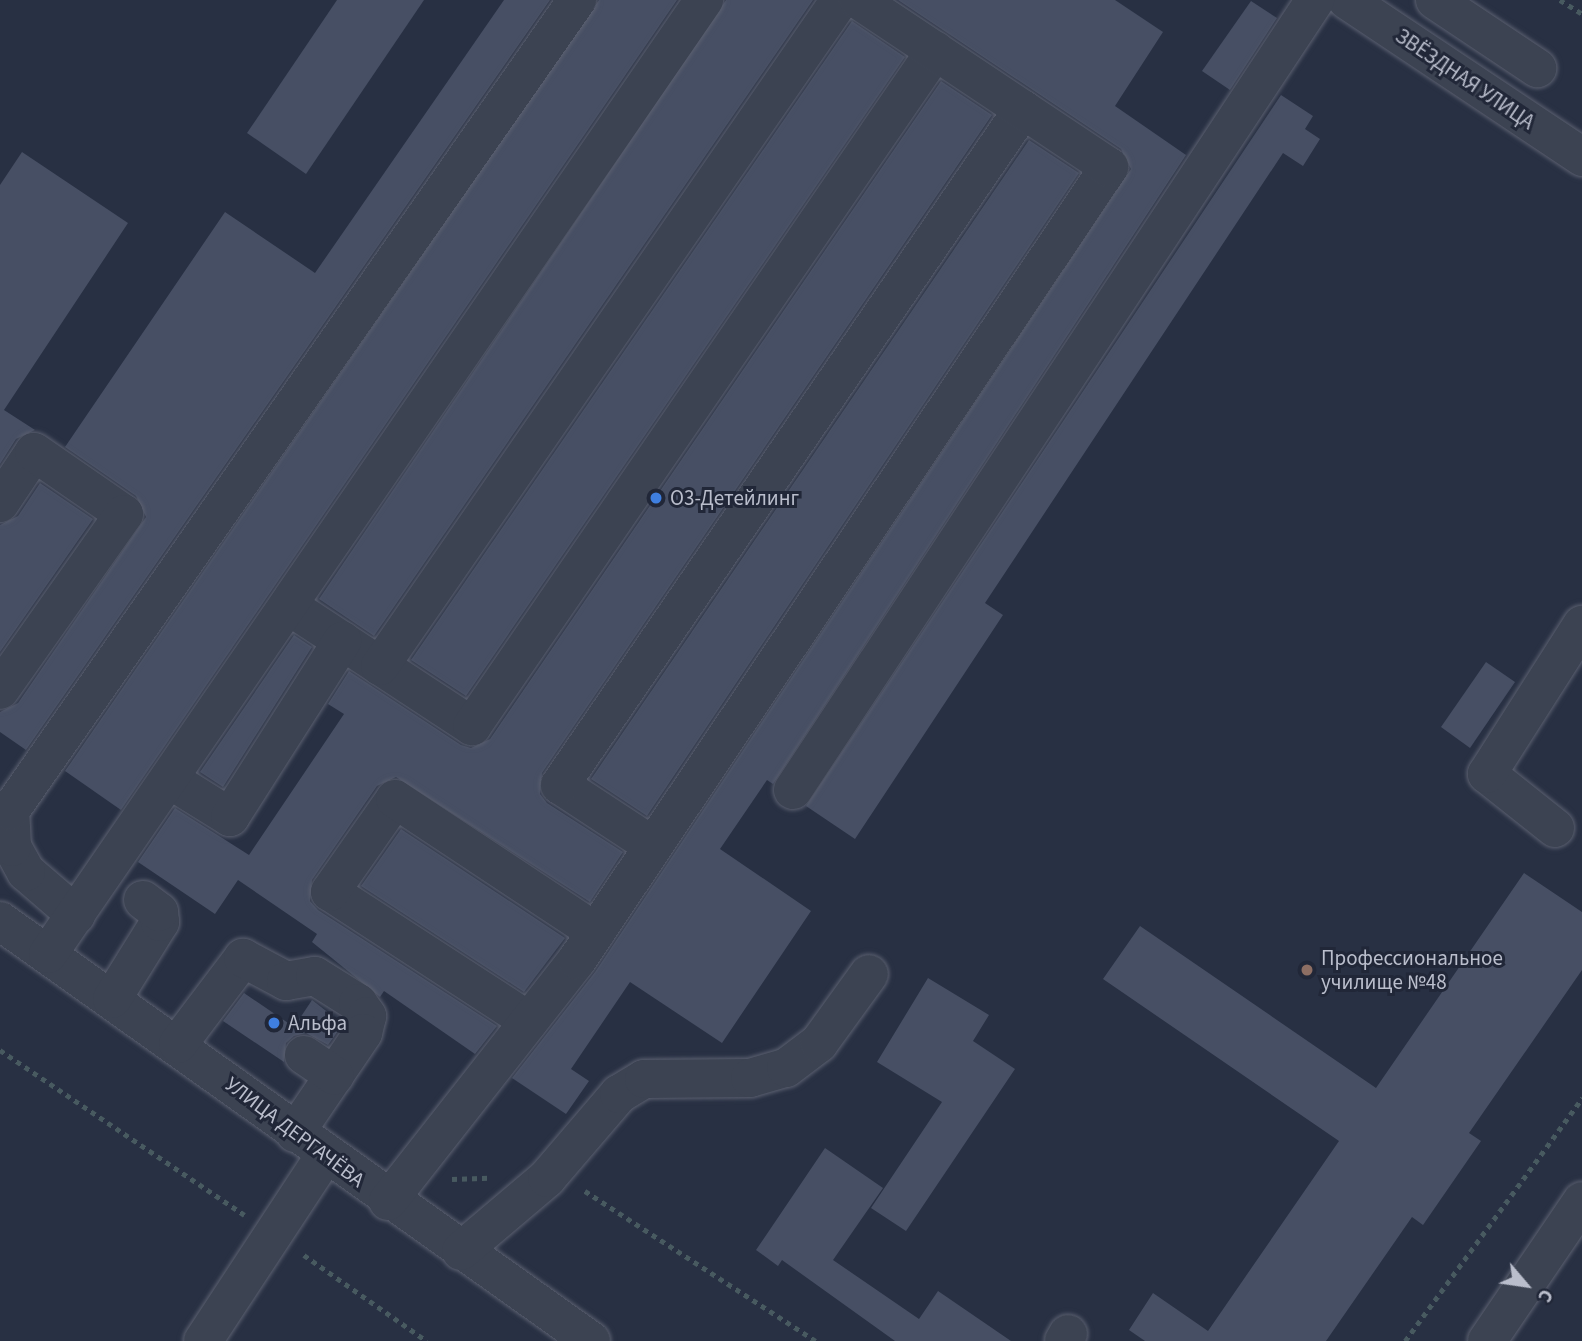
<!DOCTYPE html>
<meta charset="utf-8">
<style>
body{margin:0}
#map{position:relative;width:1582px;height:1341px;overflow:hidden;background:#283043;font-family:"Source Sans 3",sans-serif}
div>[style]{position:absolute}
.building>*{inset:0;background:#474f64}
.path>*{height:4.5px;margin-top:-2.25px;transform-origin:0;background:repeating-linear-gradient(90deg,#485a60 0 5px,transparent 0 10px)}
.roads{filter:drop-shadow(0 0 2px #5b6070) drop-shadow(0 0 2px #5b6070)}
.minor>*{height:38px;margin:-19px;padding:0 19px;transform-origin:19px;border-radius:19px;background:#3c4352}
.dots>*{width:19px;height:19px;translate:-50% -50%;box-sizing:border-box;border:4px solid #212738;border-radius:50%}
span{translate:-50% -50%;white-space:nowrap;text-align:center;line-height:1.15;-webkit-text-stroke:6px #212738;paint-order:stroke}
.street-label{font-size:21px;color:#babecc}
.poi-label{font-size:21px;color:#babecc}
.left{translate:0 -50%;text-align:left}
.north{position:absolute;left:1491px;top:1250px;width:70px;height:70px;-webkit-text-stroke:5px #212738;paint-order:stroke;rotate:119deg;font-size:19px;font-weight:700;line-height:28px;text-align:center;color:#babecc}
.north::after{content:'';display:block;margin:auto;width:24px;height:32px;background:#babecc;clip-path:polygon(50% 0,100% 100%,50% 72%,0 100%)}
</style>
<div id="map">
<div class="building">
<i style="clip-path:polygon(337px 0,424px 0,306px 174px,247px 133px)"></i>
<i style="clip-path:polygon(504px 0,550px 0,26px 750px,0 732px,0 712px,18px 703px,146px 517px,136px 496px,65px 447px,225px 212px,315px 273px)"></i>
<i style="clip-path:polygon(599px 0,677px 0,121px 810px,65px 771px)"></i>
<i style="clip-path:polygon(726px 0,813px 0,374px 636px,319px 599px)"></i>
<i style="clip-path:polygon(898px 0,1115px 0,1163px 32px,1115px 106px,1186px 155px,773px 784px,767px 780px,720px 849px,811px 911px,722px 1043px,630px 982px,571px 1069px,589px 1081px,566px 1114px,512px 1078px,595px 972px,1131px 169px,1121px 149px)"></i>
<i style="clip-path:polygon(1251px 1px,1277px 18px,1230px 90px,1202px 71px)"></i>
<i style="clip-path:polygon(852px 21px,905px 57px,466px 696px,411px 660px)"></i>
<i style="clip-path:polygon(941px 81px,992px 115px,542px 773px,540px 794px,547px 803px,623px 852px,590px 902px,396px 777px,377px 786px,312px 880px,310px 901px,318px 910px,497px 1026px,475px 1054px,384px 991px,380px 997px,312px 942px,317px 934px,238px 880px,215px 914px,138px 862px,175px 808px,249px 855px,344px 714px,328px 704px,349px 671px,461px 745px,471px 748px,490px 739px)"></i>
<i style="clip-path:polygon(1281px 95px,1313px 116px,1305px 129px,1320px 139px,1303px 166px,1283px 153px,985px 603px,1003px 615px,855px 839px,806px 806px)"></i>
<i style="clip-path:polygon(1029px 140px,1079px 173px,647px 816px,591px 779px)"></i>
<i style="clip-path:polygon(22px 152px,128px 223px,4px 410px,35px 430px,16px 439px,0 464px,0 185px)"></i>
<i style="clip-path:polygon(40px 483px,93px 519px,0 652px,0 525px,18px 516px)"></i>
<i style="clip-path:polygon(294px 635px,312px 647px,223px 787px,200px 772px)"></i>
<i style="clip-path:polygon(1486px 662px,1515px 682px,1470px 748px,1441px 727px)"></i>
<i style="clip-path:polygon(401px 829px,565px 938px,524px 992px,361px 886px)"></i>
<i style="clip-path:polygon(1524px 873px,1582px 912px,1582px 970px,1469px 1133px,1481px 1141px,1423px 1225px,1412px 1217px,1326px 1341px,1145px 1341px,1129px 1330px,1153px 1293px,1208px 1331px,1339px 1141px,1103px 979px,1140px 926px,1376px 1088px)"></i>
<i style="clip-path:polygon(928px 978px,989px 1015px,973px 1041px,1015px 1069px,906px 1231px,871px 1208px,942px 1102px,877px 1062px)"></i>
<i style="clip-path:polygon(244px 993px,294px 1027px,312px 1000px,343px 1024px,328px 1045px,306px 1033px,294px 1036px,286px 1043px,284px 1062px,223px 1021px)"></i>
<i style="clip-path:polygon(825px 1148px,883px 1188px,833px 1260px,919px 1319px,938px 1291px,1011px 1341px,895px 1341px,782px 1260px,778px 1266px,756px 1250px)"></i>
</div>
<div class="path">
<i style="left:1560px;top:0;width:26px;rotate:32deg"></i>
<i style="left:0;top:1050px;width:295px;rotate:34deg"></i>
<i style="left:452px;top:1179px;width:37px;rotate:-2deg"></i>
<i style="left:585px;top:1191px;width:275px;rotate:33deg"></i>
<i style="left:304px;top:1255px;width:150px;rotate:35deg"></i>
<i style="left:1405px;top:1341px;width:301px;rotate:-53.9deg"></i>
</div>
<div class="roads">
<div class="minor">
<i style="left:1347px;top:0;width:283px;rotate:33.7deg"></i>
<i style="left:1435px;top:0;width:123px;rotate:33.7deg"></i>
<i style="left:0;top:503px;width:61px;rotate:-56.3deg"></i>
<i style="left:34px;top:452px;width:109px;rotate:34.6deg"></i>
<i style="left:124px;top:514px;width:215px;rotate:125.2deg"></i>
<i style="left:289px;top:606px;width:219px;rotate:33.3deg"></i>
<i style="left:472px;top:726px;width:819px;rotate:-55.55deg"></i>
<i style="left:380px;top:666px;width:809px;rotate:-55.37deg"></i>
<i style="left:169px;top:779px;width:72px;rotate:31.9deg"></i>
<i style="left:230px;top:817px;width:209px;rotate:-57.5deg"></i>
<i style="left:793px;top:790px;width:947px;rotate:-56.54deg"></i>
<i style="left:1555px;top:828px;width:87px;rotate:-141.5deg"></i>
<i style="left:1487px;top:774px;width:177px;rotate:-57.5deg"></i>
<i style="left:653px;top:846px;width:111px;rotate:-146.7deg"></i>
<i style="left:560px;top:785px;width:819px;rotate:-55.59deg"></i>
<i style="left:76px;top:915px;width:66px;rotate:-139.3deg"></i>
<i style="left:26px;top:872px;width:29px;rotate:-119deg"></i>
<i style="left:12px;top:847px;width:36px;rotate:-93deg"></i>
<i style="left:10px;top:811px;width:990px;rotate:-55.04deg"></i>
<i style="left:0;top:921px;width:725px;rotate:35.4deg"></i>
<i style="left:48px;top:954px;width:1158px;rotate:-55.49deg"></i>
<i style="left:112px;top:999px;width:91px;rotate:-58.1deg"></i>
<i style="left:160px;top:922px;width:10px;rotate:-96deg"></i>
<i style="left:159px;top:912px;width:20px;rotate:-143deg"></i>
<i style="left:529px;top:1021px;width:237px;rotate:-147deg"></i>
<i style="left:330px;top:892px;width:113px;rotate:-55deg"></i>
<i style="left:395px;top:799px;width:241px;rotate:33.5deg"></i>
<i style="left:178px;top:1044px;width:108px;rotate:-52.9deg"></i>
<i style="left:243px;top:958px;width:49px;rotate:28.1deg"></i>
<i style="left:286px;top:981px;width:29px;rotate:-10deg"></i>
<i style="left:315px;top:976px;width:51px;rotate:32.1deg"></i>
<i style="left:358px;top:1003px;width:16px;rotate:55deg"></i>
<i style="left:367px;top:1016px;width:17px;rotate:103deg"></i>
<i style="left:363px;top:1033px;width:121px;rotate:124.2deg"></i>
<i style="left:304px;top:1055px;width:37px;rotate:34deg"></i>
<i style="left:388px;top:1201px;width:306px;rotate:-51.9deg"></i>
<i style="left:577px;top:960px;width:955px;rotate:-56.14deg"></i>
<i style="left:1109px;top:167px;width:301px;rotate:-146.3deg"></i>
<i style="left:461px;top:1251px;width:113px;rotate:-40.3deg"></i>
<i style="left:547px;top:1178px;width:111px;rotate:-49.4deg"></i>
<i style="left:619px;top:1094px;width:29px;rotate:-31deg"></i>
<i style="left:644px;top:1079px;width:106px;rotate:-0.5deg"></i>
<i style="left:750px;top:1078px;width:37px;rotate:-16deg"></i>
<i style="left:786px;top:1068px;width:41px;rotate:-37.1deg"></i>
<i style="left:819px;top:1043px;width:85px;rotate:-54.1deg"></i>
<i style="left:203px;top:1341px;width:222px;rotate:-56.7deg"></i>
<i style="left:1064px;top:1341px;width:8px;rotate:-60deg"></i>
<i style="left:1487px;top:1341px;width:169px;rotate:-55.8deg"></i>
</div>
</div>
<div class="dots">
<i style="left:656px;top:498px;background:#3f7fe0"></i>
<i style="left:1307px;top:970px;background:#8d6e63"></i>
<i style="left:274px;top:1023px;background:#3f7fe0"></i>
</div>
<div class="street-label">
<span style="left:1465px;top:79px;rotate:34deg">ЗВЁЗДНАЯ УЛИЦА</span>
<span style="left:295px;top:1132px;rotate:37deg">УЛИЦА ДЕРГАЧЁВА</span>
</div>
<div class="poi-label">
<span class="left" style="left:670px;top:498px">О3-Детейлинг</span>
<span class="left" style="left:1321px;top:970px">Профессиональное<br>училище №48</span>
<span class="left" style="left:288px;top:1023px">Альфа</span>
</div>
<div class="north">С</div>
</div>
